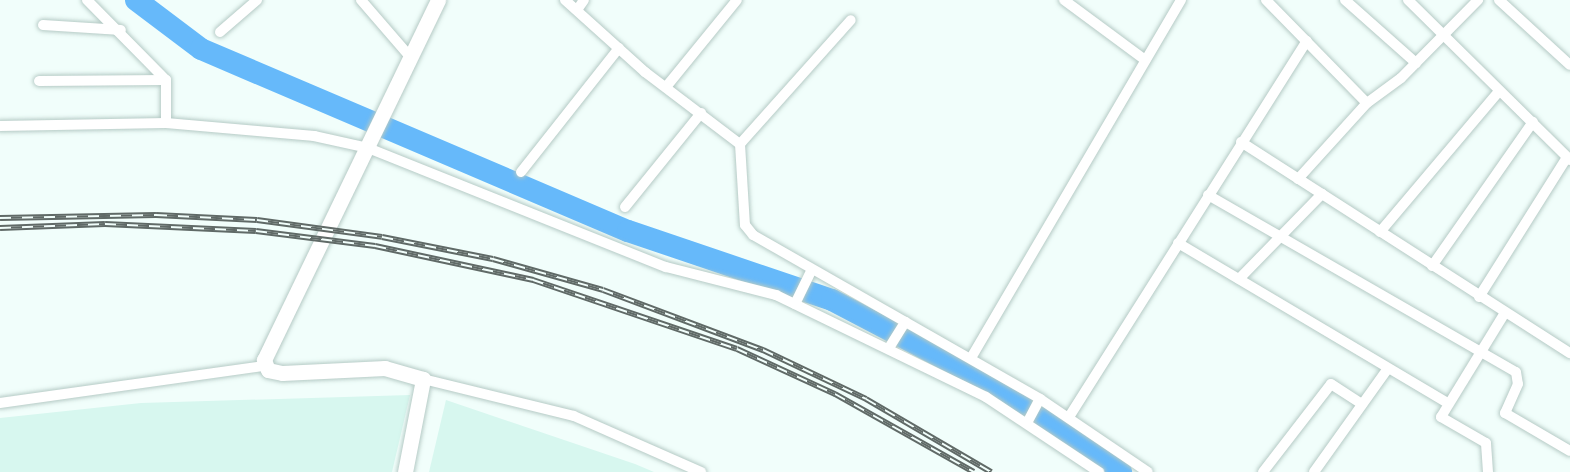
<!DOCTYPE html>
<style>
body{margin:0}
#map{position:relative;width:1570px;height:472px;overflow:hidden;background:#f1fefb;font-family:Mulish,sans-serif}
div>[style]{position:absolute}
.built>*{inset:0;background:#d7f7ef}
.river>*{height:22px;margin:-11px;padding:0 11px;transform-origin:11px;border-radius:11px;background:#66b9fa}
.roads{filter:drop-shadow(0 0 2px #b5cac5) drop-shadow(0 0 2px #b5cac5)}
.street>*{height:10px;margin:-5px;padding:0 5px;transform-origin:5px;border-radius:5px;background:#fff}
.secondary>*{height:15px;margin:-7.5px;padding:0 7.5px;transform-origin:7.5px;border-radius:7.5px;background:#fff}
.rail>*{height:6px;margin-top:-3px;transform-origin:0;background:repeating-linear-gradient(90deg,#f1fefb 0 11px,#606a67 0 22px);box-sizing:border-box;border-block:2px solid #606a67}
span{translate:-50% -50%;white-space:nowrap;text-align:center;line-height:1.15;-webkit-text-stroke:6px #f1fefb;paint-order:stroke}
</style>
<div id="map">
<div class="built">
<i style="clip-path:polygon(410px 395px,392px 472px,0 472px,0 418px,141px 403px)"></i>
<i style="clip-path:polygon(446px 400px,635px 464px,654px 472px,429px 472px)"></i>
</div>
<div class="river">
<i style="left:136px;top:0;width:81px;rotate:37deg"></i>
<i style="left:201px;top:49px;width:464px;rotate:23.1deg"></i>
<i style="left:628px;top:231px;width:215px;rotate:18.7deg"></i>
<i style="left:832px;top:300px;width:174px;rotate:27.7deg"></i>
<i style="left:986px;top:381px;width:163px;rotate:34deg"></i>
</div>
<div class="roads">
<div class="street">
<i style="left:87px;top:0;width:112px;rotate:45.4deg"></i>
<i style="left:166px;top:80px;width:43px;rotate:90deg"></i>
<i style="left:361px;top:0;width:77px;rotate:49.2deg"></i>
<i style="left:565px;top:0;width:108px;rotate:42deg"></i>
<i style="left:645px;top:72px;width:119px;rotate:37.2deg"></i>
<i style="left:740px;top:144px;width:81px;rotate:86.5deg"></i>
<i style="left:745px;top:225px;width:13px;rotate:51deg"></i>
<i style="left:753px;top:235px;width:331px;rotate:29.7deg"></i>
<i style="left:1040px;top:399px;width:130px;rotate:34.1deg"></i>
<i style="left:1064px;top:0;width:101px;rotate:36.5deg"></i>
<i style="left:1266px;top:0;width:144px;rotate:45.6deg"></i>
<i style="left:1345px;top:0;width:95px;rotate:41.6deg"></i>
<i style="left:1408px;top:0;width:228px;rotate:44.6deg"></i>
<i style="left:1499px;top:0;width:96px;rotate:42.5deg"></i>
<i style="left:577px;top:10px;width:12px;rotate:-55deg"></i>
<i style="left:43px;top:25px;width:78px;rotate:3.7deg"></i>
<i style="left:220px;top:32px;width:49px;rotate:-40.9deg"></i>
<i style="left:39px;top:81px;width:127px;rotate:-0.5deg"></i>
<i style="left:666px;top:87px;width:112px;rotate:-50.8deg"></i>
<i style="left:0;top:126px;width:166px;rotate:-1deg"></i>
<i style="left:166px;top:123px;width:149px;rotate:5deg"></i>
<i style="left:314px;top:136px;width:55px;rotate:12.5deg"></i>
<i style="left:368px;top:148px;width:321px;rotate:21.8deg"></i>
<i style="left:666px;top:267px;width:114px;rotate:14.3deg"></i>
<i style="left:776px;top:295px;width:233px;rotate:25.9deg"></i>
<i style="left:986px;top:397px;width:136px;rotate:33.6deg"></i>
<i style="left:1241px;top:142px;width:391px;rotate:32.7deg"></i>
<i style="left:740px;top:144px;width:166px;rotate:-48.2deg"></i>
<i style="left:521px;top:172px;width:158px;rotate:-51.7deg"></i>
<i style="left:1298px;top:179px;width:103px;rotate:-47.8deg"></i>
<i style="left:1367px;top:103px;width:42px;rotate:-36.3deg"></i>
<i style="left:1401px;top:78px;width:110px;rotate:-45.4deg"></i>
<i style="left:1208px;top:195px;width:355px;rotate:29.9deg"></i>
<i style="left:1516px;top:372px;width:12px;rotate:81deg"></i>
<i style="left:1518px;top:384px;width:32px;rotate:114deg"></i>
<i style="left:1505px;top:413px;width:75px;rotate:30.3deg"></i>
<i style="left:625px;top:207px;width:121px;rotate:-51deg"></i>
<i style="left:1380px;top:232px;width:185px;rotate:-49.8deg"></i>
<i style="left:1178px;top:243px;width:314px;rotate:30.7deg"></i>
<i style="left:1432px;top:266px;width:176px;rotate:-55deg"></i>
<i style="left:1239px;top:279px;width:119px;rotate:-45.7deg"></i>
<i style="left:1479px;top:297px;width:165px;rotate:-57.8deg"></i>
<i style="left:795px;top:304px;width:37px;rotate:-64deg"></i>
<i style="left:889px;top:348px;width:31px;rotate:-58deg"></i>
<i style="left:971px;top:358px;width:415px;rotate:-59.6deg"></i>
<i style="left:423px;top:379px;width:155px;rotate:13.8deg"></i>
<i style="left:574px;top:416px;width:139px;rotate:23.8deg"></i>
<i style="left:0;top:403px;width:267px;rotate:-8deg"></i>
<i style="left:1069px;top:417px;width:445px;rotate:-57.7deg"></i>
<i style="left:1027px;top:423px;width:27px;rotate:-62deg"></i>
<i style="left:1263px;top:472px;width:111px;rotate:-52.3deg"></i>
<i style="left:1331px;top:384px;width:37px;rotate:33deg"></i>
<i style="left:1314px;top:472px;width:124px;rotate:-54.5deg"></i>
<i style="left:1488px;top:472px;width:29px;rotate:-94deg"></i>
<i style="left:1486px;top:443px;width:52px;rotate:-150deg"></i>
<i style="left:1441px;top:417px;width:121px;rotate:-58.5deg"></i>
</div>
<div class="secondary">
<i style="left:405px;top:472px;width:95px;rotate:-79deg"></i>
<i style="left:423px;top:379px;width:40px;rotate:-164deg"></i>
<i style="left:385px;top:368px;width:103px;rotate:177.2deg"></i>
<i style="left:282px;top:373px;width:14px;rotate:-168deg"></i>
<i style="left:268px;top:370px;width:11px;rotate:-112deg"></i>
<i style="left:264px;top:360px;width:400px;rotate:-64.2deg"></i>
</div>
</div>
<div class="rail">
<i style="left:0;top:218px;width:156px;rotate:-1.1deg"></i>
<i style="left:156px;top:215px;width:101px;rotate:2.8deg"></i>
<i style="left:257px;top:220px;width:126px;rotate:7.7deg"></i>
<i style="left:382px;top:237px;width:113px;rotate:11.2deg"></i>
<i style="left:493px;top:259px;width:114px;rotate:15.7deg"></i>
<i style="left:603px;top:290px;width:171px;rotate:20.6deg"></i>
<i style="left:763px;top:350px;width:114px;rotate:25.4deg"></i>
<i style="left:866px;top:399px;width:145px;rotate:30.3deg"></i>
<i style="left:0;top:228px;width:105px;rotate:-2.2deg"></i>
<i style="left:105px;top:224px;width:151px;rotate:2.7deg"></i>
<i style="left:256px;top:231px;width:120px;rotate:7.2deg"></i>
<i style="left:375px;top:246px;width:162px;rotate:12.1deg"></i>
<i style="left:533px;top:280px;width:215px;rotate:18.7deg"></i>
<i style="left:737px;top:349px;width:108px;rotate:24.7deg"></i>
<i style="left:835px;top:394px;width:159px;rotate:29.3deg"></i>
</div>
</div>
